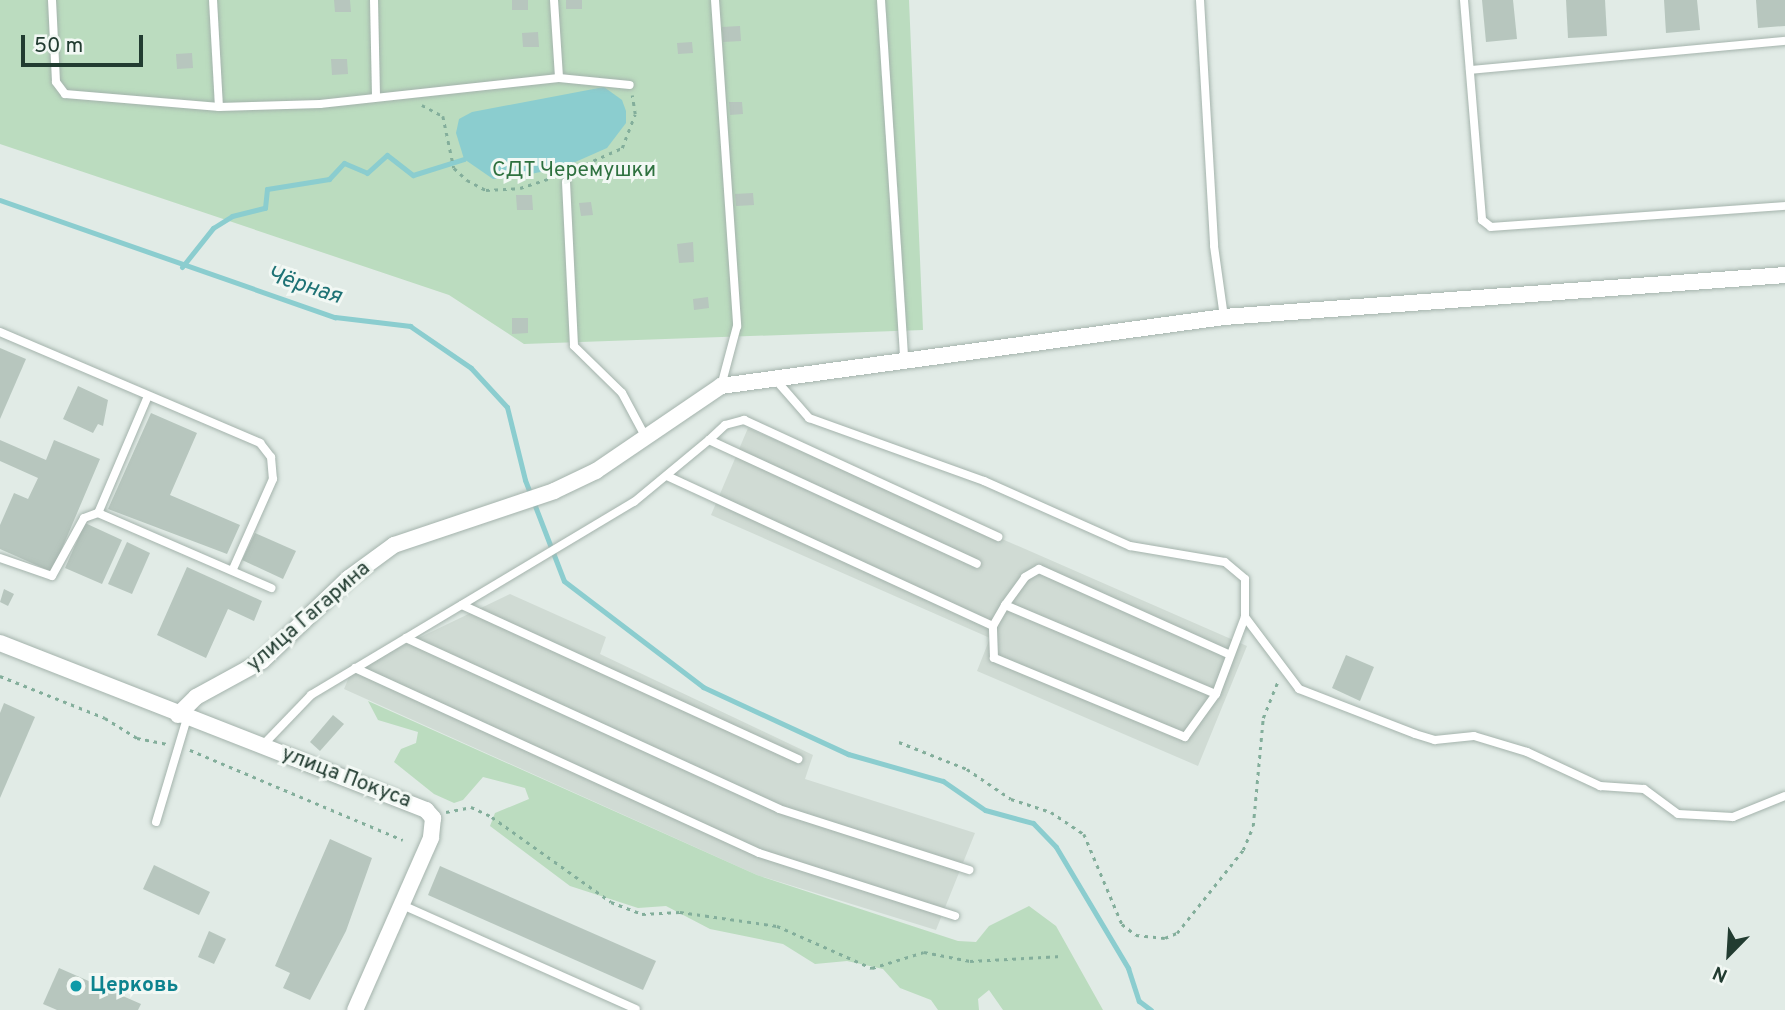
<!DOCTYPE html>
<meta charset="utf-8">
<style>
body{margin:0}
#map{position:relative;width:1785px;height:1010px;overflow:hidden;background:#e1ebe6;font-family:Overpass,sans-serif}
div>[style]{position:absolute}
.built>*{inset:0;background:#d0dbd4}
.green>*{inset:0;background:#bbdcbf}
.water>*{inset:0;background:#8bcdcf}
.stream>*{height:5px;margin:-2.5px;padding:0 2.5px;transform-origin:2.5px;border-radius:2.5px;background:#8bcdcf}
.building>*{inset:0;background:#b7c6be}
.path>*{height:2.5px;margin-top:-1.25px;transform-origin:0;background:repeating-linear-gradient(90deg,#83ae9b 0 3.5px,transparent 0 8.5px)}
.roads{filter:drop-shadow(0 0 2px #a4b3ac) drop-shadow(0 0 2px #a4b3ac)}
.lane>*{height:8px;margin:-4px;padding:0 4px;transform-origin:4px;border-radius:4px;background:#fff}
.street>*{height:16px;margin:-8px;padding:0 8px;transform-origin:8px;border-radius:8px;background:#fff}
.dots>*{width:19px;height:19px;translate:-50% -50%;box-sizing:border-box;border:4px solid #f2f8f4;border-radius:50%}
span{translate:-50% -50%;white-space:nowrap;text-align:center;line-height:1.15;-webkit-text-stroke:6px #f2f8f4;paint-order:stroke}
.park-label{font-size:21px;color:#2e713f}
.street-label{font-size:21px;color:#223c31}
.culture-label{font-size:21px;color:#0d838f;font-weight:700}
.left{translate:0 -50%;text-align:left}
.water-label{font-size:23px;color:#1e7275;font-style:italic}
.north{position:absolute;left:1694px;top:919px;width:70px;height:70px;-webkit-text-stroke:5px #f2f8f4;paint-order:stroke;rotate:204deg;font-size:19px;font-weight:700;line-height:28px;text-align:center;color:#223c31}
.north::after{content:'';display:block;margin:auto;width:24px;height:32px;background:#223c31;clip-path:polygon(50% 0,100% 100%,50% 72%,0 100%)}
.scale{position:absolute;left:21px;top:35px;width:122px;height:32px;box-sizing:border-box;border:4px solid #223c31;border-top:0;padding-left:9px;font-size:21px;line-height:24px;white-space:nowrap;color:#223c31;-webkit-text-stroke:5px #f2f8f4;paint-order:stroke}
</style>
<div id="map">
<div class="built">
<i style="clip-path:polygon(748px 428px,1247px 646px,1198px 766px,977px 671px,990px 638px,711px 515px)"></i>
<i style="clip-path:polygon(510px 594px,606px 637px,600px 654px,813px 755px,805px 779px,975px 833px,936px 930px,757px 875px,344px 689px,352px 670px)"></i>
</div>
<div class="green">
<i style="clip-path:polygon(0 0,909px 0,923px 330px,524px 344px,449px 295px,0 144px)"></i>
<i style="clip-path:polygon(368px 701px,757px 875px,958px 941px,976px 942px,989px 926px,1029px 906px,1056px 926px,1103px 1010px,1003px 1010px,989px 990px,978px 999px,979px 1010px,938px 1010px,931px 1000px,900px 988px,883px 969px,847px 961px,815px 964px,783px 944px,710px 929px,666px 906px,638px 908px,570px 886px,490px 826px,495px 813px,529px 799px,525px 788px,483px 777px,463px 800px,454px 803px,434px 794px,394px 762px,401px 749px,416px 743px,418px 732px,378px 720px)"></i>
</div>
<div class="water">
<i style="clip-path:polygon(604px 87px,622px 100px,626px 111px,626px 123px,607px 148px,564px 167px,512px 178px,493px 179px,464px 159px,456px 133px,459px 119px,472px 112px)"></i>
</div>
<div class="stream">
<i style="left:0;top:200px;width:355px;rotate:19.3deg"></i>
<i style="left:335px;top:317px;width:76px;rotate:6.8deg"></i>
<i style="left:410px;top:326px;width:74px;rotate:34.5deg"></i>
<i style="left:471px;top:368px;width:53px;rotate:47.3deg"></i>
<i style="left:507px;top:407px;width:75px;rotate:76.1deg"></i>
<i style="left:525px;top:480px;width:108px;rotate:68.9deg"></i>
<i style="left:564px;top:581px;width:175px;rotate:37.3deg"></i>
<i style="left:703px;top:687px;width:160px;rotate:24.8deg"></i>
<i style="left:848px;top:754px;width:99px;rotate:15.9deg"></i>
<i style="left:943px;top:781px;width:51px;rotate:34.6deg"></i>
<i style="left:985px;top:810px;width:50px;rotate:15.2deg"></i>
<i style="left:1033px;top:823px;width:33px;rotate:46deg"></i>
<i style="left:1056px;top:847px;width:141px;rotate:59.2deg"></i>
<i style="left:1128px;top:968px;width:35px;rotate:72deg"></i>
<i style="left:1139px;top:1001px;width:15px;rotate:37deg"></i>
<i style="left:182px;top:267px;width:50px;rotate:-51.5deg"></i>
<i style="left:213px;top:228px;width:22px;rotate:-32deg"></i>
<i style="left:232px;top:216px;width:34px;rotate:-14deg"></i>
<i style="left:265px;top:208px;width:19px;rotate:-84deg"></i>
<i style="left:267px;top:189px;width:63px;rotate:-9.2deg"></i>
<i style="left:329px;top:179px;width:22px;rotate:-47deg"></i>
<i style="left:344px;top:163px;width:25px;rotate:23deg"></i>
<i style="left:367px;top:173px;width:27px;rotate:-42deg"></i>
<i style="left:387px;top:155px;width:33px;rotate:38deg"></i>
<i style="left:413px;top:175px;width:53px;rotate:-17.4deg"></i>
</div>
<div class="building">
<i style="clip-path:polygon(334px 0,350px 0,351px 12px,335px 12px)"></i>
<i style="clip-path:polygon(512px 0,528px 0,528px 10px,512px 10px)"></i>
<i style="clip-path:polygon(566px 0,582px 0,582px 9px,566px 9px)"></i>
<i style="clip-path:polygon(1482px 0,1513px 0,1517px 39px,1486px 42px)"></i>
<i style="clip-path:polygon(1566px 0,1605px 0,1607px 36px,1568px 38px)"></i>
<i style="clip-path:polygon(1664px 0,1697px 0,1700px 30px,1666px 33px)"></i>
<i style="clip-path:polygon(1756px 0,1785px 0,1785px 26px,1758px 28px)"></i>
<i style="clip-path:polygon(740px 26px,741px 41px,723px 42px,722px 27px)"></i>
<i style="clip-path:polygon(538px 32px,539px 47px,523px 47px,522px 33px)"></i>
<i style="clip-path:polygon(692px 42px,693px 53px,678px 54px,677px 43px)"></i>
<i style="clip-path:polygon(192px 53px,193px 68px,177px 69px,176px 54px)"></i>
<i style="clip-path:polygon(331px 59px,347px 59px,348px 74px,332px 75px)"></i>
<i style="clip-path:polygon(729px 102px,742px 102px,743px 114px,730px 115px)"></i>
<i style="clip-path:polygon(753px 193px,754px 205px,736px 206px,735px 194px)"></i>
<i style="clip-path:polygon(516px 195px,532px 195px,533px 210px,517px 210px)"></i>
<i style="clip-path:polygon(591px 202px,593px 215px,581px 216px,579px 203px)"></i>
<i style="clip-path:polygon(693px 242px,694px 262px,679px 263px,677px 244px)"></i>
<i style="clip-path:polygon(708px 297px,709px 308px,694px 310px,693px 299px)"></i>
<i style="clip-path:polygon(512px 318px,528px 318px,528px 333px,512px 334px)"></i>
<i style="clip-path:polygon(0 348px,26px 359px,0 419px)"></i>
<i style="clip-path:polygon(78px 386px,108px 400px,103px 426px,98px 424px,93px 433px,63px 419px)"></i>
<i style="clip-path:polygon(151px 413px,197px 433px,170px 495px,240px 525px,227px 554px,108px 509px)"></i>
<i style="clip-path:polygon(0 440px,46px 460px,54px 440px,100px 459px,52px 572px,0 549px,0 525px,14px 493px,28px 499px,38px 478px,0 461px)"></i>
<i style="clip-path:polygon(85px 523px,122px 540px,102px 584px,65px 568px)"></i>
<i style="clip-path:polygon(255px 533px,296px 551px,283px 579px,242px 560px)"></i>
<i style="clip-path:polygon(127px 542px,150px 553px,132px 594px,108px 584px)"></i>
<i style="clip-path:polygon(187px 567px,262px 601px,254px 621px,228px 609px,206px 658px,157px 635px)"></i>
<i style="clip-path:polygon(4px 589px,14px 594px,8px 606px,0 602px)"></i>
<i style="clip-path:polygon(1346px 655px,1374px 667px,1360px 701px,1332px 688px)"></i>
<i style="clip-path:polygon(4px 703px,35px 717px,0 798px,0 713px)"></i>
<i style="clip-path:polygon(333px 715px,344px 724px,320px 751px,310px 742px)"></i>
<i style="clip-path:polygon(330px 839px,372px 858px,346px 931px,310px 1000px,283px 988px,290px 973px,275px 966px)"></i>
<i style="clip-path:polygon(154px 865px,210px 892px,199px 915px,143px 889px)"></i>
<i style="clip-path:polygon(440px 866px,656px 961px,643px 990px,428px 895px)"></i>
<i style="clip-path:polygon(209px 931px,226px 939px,214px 964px,198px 957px)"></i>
<i style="clip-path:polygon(59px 968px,141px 1004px,138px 1010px,57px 1010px,43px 1004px)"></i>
</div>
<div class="path">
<i style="left:422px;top:105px;width:24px;rotate:28deg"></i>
<i style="left:443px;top:116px;width:53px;rotate:78.1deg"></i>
<i style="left:454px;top:168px;width:18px;rotate:43deg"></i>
<i style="left:467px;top:180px;width:21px;rotate:28deg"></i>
<i style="left:486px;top:190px;width:34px;rotate:-3deg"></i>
<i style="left:520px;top:188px;width:36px;rotate:-18deg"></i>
<i style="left:570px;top:171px;width:57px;rotate:-23.9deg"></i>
<i style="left:622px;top:148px;width:36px;rotate:-69deg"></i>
<i style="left:635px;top:114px;width:19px;rotate:-99deg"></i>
<i style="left:0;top:676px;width:113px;rotate:21.8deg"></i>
<i style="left:105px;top:718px;width:38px;rotate:32deg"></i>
<i style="left:137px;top:738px;width:31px;rotate:11deg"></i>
<i style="left:899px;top:742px;width:73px;rotate:21.7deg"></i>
<i style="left:967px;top:769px;width:53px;rotate:34.3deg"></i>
<i style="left:1011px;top:799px;width:42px;rotate:18deg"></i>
<i style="left:1051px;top:812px;width:40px;rotate:34deg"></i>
<i style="left:1084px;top:834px;width:98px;rotate:67.1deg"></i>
<i style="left:1122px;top:924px;width:18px;rotate:38deg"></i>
<i style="left:1136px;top:935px;width:29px;rotate:6deg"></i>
<i style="left:1165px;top:938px;width:13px;rotate:-23deg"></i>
<i style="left:1177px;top:933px;width:106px;rotate:-51.5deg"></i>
<i style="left:1243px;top:850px;width:26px;rotate:-67deg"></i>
<i style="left:1253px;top:826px;width:108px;rotate:-84.7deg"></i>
<i style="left:1263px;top:718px;width:40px;rotate:-68deg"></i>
<i style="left:190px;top:750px;width:231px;rotate:22.9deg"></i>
<i style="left:446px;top:812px;width:25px;rotate:-11deg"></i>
<i style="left:471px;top:807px;width:23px;rotate:25deg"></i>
<i style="left:492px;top:817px;width:146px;rotate:35.5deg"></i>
<i style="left:611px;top:902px;width:33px;rotate:21deg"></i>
<i style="left:642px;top:914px;width:38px;rotate:-3deg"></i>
<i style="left:680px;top:912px;width:98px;rotate:8.2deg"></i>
<i style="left:777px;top:926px;width:104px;rotate:23.9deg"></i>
<i style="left:872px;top:968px;width:54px;rotate:-17.1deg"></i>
<i style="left:924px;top:952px;width:47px;rotate:11.1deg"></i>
<i style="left:970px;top:961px;width:92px;rotate:-3.1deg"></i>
</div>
<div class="roads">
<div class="lane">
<i style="left:52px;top:0;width:82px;rotate:87.2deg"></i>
<i style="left:56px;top:82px;width:15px;rotate:53deg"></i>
<i style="left:65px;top:94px;width:155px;rotate:4.8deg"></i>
<i style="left:219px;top:107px;width:101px;rotate:-1.7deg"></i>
<i style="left:320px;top:104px;width:240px;rotate:-6.2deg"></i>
<i style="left:213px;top:0;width:107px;rotate:86.8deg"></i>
<i style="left:374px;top:0;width:95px;rotate:88.8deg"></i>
<i style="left:554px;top:0;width:78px;rotate:86.3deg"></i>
<i style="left:559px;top:78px;width:71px;rotate:5.6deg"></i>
<i style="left:715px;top:0;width:327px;rotate:86.1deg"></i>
<i style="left:737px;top:326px;width:62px;rotate:104.9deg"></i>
<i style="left:881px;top:0;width:361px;rotate:86.3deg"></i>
<i style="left:1200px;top:0;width:246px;rotate:86.7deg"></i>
<i style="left:1214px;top:246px;width:72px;rotate:82deg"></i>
<i style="left:1464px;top:0;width:221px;rotate:85.3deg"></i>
<i style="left:1482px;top:220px;width:11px;rotate:38deg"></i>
<i style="left:1491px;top:227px;width:295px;rotate:-4.1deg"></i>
<i style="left:1470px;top:70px;width:316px;rotate:-5.3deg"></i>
<i style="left:566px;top:182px;width:164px;rotate:87.2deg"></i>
<i style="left:574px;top:346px;width:67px;rotate:44.4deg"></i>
<i style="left:622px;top:393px;width:51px;rotate:61.9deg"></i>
<i style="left:0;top:332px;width:283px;rotate:23.1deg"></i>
<i style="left:260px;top:443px;width:18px;rotate:52deg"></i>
<i style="left:271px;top:457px;width:22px;rotate:85deg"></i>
<i style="left:273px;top:479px;width:98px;rotate:114deg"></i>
<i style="left:775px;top:379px;width:52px;rotate:48.9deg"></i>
<i style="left:809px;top:418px;width:186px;rotate:19.8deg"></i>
<i style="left:984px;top:481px;width:160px;rotate:24deg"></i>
<i style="left:1130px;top:546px;width:96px;rotate:9.6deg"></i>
<i style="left:1225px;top:562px;width:26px;rotate:40deg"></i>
<i style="left:1245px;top:579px;width:38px;rotate:90deg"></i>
<i style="left:1245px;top:617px;width:82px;rotate:110.6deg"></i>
<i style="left:1216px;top:694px;width:53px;rotate:125.8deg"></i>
<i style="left:1185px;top:737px;width:207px;rotate:-157.5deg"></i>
<i style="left:994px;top:658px;width:32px;rotate:-92deg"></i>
<i style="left:148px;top:396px;width:127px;rotate:113.1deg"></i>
<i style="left:98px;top:513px;width:189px;rotate:23.4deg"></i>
<i style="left:709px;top:440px;width:22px;rotate:-43deg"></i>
<i style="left:725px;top:425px;width:20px;rotate:-15deg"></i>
<i style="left:744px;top:420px;width:280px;rotate:24.7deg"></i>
<i style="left:667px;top:476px;width:359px;rotate:24.7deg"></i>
<i style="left:993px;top:626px;width:24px;rotate:-60deg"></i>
<i style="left:1005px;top:605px;width:229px;rotate:22.9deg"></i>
<i style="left:0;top:558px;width:55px;rotate:19.1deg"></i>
<i style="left:52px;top:576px;width:66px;rotate:-61.1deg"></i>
<i style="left:84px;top:518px;width:15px;rotate:-20deg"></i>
<i style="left:462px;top:605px;width:370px;rotate:24.6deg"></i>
<i style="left:1005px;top:605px;width:34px;rotate:-54deg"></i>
<i style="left:1025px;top:577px;width:16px;rotate:-30deg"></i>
<i style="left:1039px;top:569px;width:209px;rotate:24.2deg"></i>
<i style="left:1245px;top:617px;width:90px;rotate:53.1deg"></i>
<i style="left:1299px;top:689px;width:124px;rotate:21.2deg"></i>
<i style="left:1415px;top:734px;width:21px;rotate:17deg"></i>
<i style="left:1435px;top:740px;width:39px;rotate:-6deg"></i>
<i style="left:1474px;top:736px;width:55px;rotate:16.8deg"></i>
<i style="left:1527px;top:752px;width:81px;rotate:25deg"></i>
<i style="left:1600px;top:786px;width:44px;rotate:3.9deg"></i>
<i style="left:1644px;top:789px;width:42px;rotate:36.3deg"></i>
<i style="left:1678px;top:814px;width:55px;rotate:3.1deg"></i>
<i style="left:1733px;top:817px;width:56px;rotate:-22deg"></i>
<i style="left:406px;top:638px;width:410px;rotate:24.6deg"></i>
<i style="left:779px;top:809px;width:200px;rotate:17.8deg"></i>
<i style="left:355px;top:668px;width:444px;rotate:24.6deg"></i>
<i style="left:759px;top:853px;width:206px;rotate:17.8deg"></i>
<i style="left:262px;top:746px;width:71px;rotate:-46.1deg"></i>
<i style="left:311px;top:695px;width:376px;rotate:-30.9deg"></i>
<i style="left:634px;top:502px;width:97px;rotate:-39.6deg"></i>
<i style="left:709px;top:440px;width:295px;rotate:24.8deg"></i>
<i style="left:156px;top:822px;width:109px;rotate:-73.4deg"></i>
<i style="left:400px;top:904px;width:258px;rotate:24deg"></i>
</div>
<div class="street">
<i style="left:0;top:643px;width:458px;rotate:21.4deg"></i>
<i style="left:426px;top:810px;width:11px;rotate:49deg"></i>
<i style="left:433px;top:818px;width:20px;rotate:96deg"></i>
<i style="left:431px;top:838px;width:188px;rotate:113.8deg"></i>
<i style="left:178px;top:715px;width:25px;rotate:-45deg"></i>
<i style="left:196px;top:697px;width:75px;rotate:-28.6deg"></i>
<i style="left:262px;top:661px;width:120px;rotate:-43.7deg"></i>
<i style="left:349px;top:578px;width:56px;rotate:-36.3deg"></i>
<i style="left:394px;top:545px;width:169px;rotate:-18.6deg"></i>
<i style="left:554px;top:491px;width:47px;rotate:-25.5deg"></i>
<i style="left:596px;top:471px;width:151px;rotate:-34.2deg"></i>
<i style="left:721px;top:386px;width:508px;rotate:-7.81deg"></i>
<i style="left:1224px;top:317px;width:563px;rotate:-4.28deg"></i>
</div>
</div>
<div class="dots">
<i style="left:76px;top:986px;background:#0f9aa8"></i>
</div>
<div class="park-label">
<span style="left:574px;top:171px">СДТ Черемушки</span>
</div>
<div class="street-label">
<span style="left:309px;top:617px;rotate:-41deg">улица Гагарина</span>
<span style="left:346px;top:778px;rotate:21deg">улица Покуса</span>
</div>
<div class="culture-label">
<span class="left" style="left:90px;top:986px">Церковь</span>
</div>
<div class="water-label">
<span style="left:304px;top:287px;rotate:18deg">Чёрная</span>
</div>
<div class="north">N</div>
<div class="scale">50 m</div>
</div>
